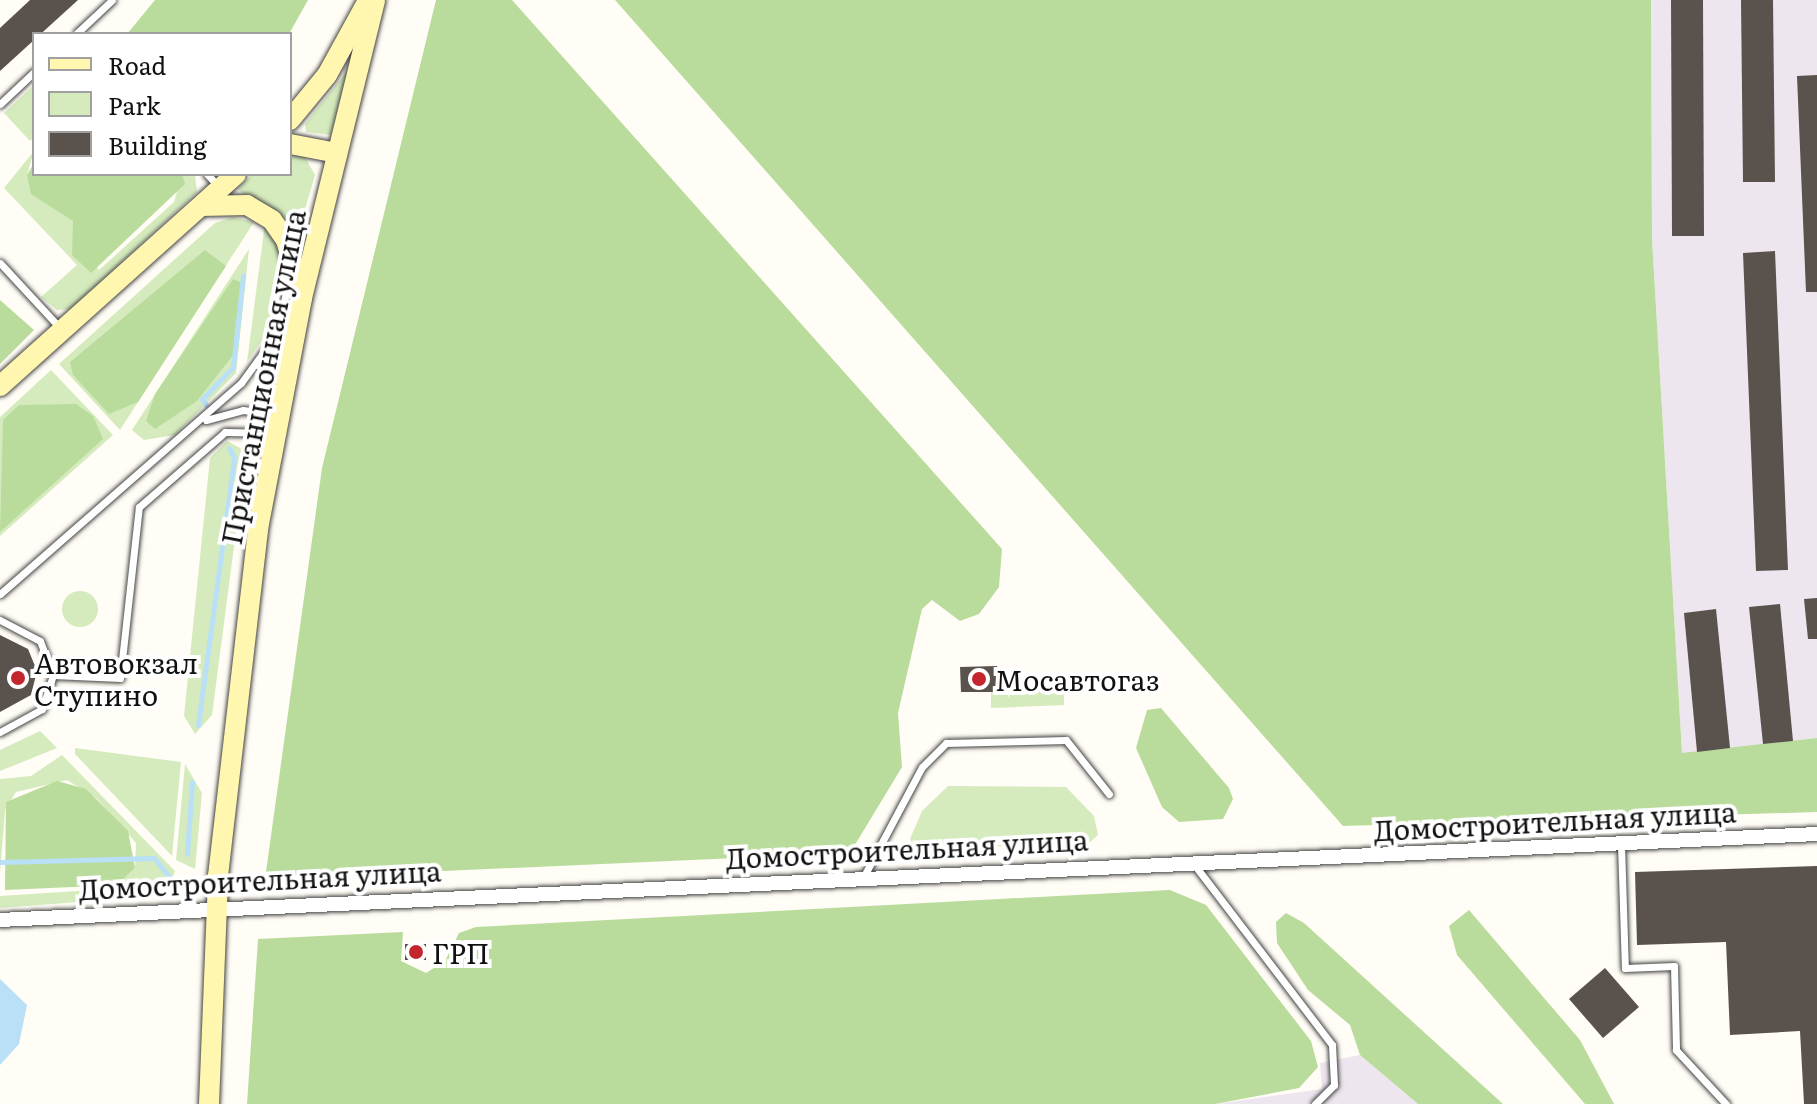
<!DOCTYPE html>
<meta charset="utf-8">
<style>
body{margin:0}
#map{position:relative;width:1817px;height:1104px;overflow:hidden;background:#fffdf5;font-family:Literata,serif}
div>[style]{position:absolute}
.industrial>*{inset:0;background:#eee6ef}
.green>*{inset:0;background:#d5ebbd}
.round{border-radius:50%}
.forest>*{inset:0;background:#b9dc9c}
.water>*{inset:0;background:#b9e0f7}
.stream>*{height:5px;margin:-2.5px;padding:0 2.5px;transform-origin:2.5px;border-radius:2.5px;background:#b9e0f7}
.building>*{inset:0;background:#5a524d}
.roads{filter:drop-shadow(0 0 2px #444) drop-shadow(0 0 2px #444)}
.lane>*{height:7px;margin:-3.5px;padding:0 3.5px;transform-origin:3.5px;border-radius:3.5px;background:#fff}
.street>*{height:14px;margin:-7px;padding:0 7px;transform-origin:7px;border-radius:7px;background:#fff}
.secondary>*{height:20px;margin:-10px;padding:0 10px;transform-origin:10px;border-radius:10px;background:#fff6b0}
.dots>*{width:22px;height:22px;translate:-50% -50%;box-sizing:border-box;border:4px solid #fff;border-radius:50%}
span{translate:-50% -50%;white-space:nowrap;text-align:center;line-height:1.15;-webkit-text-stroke:8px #fff;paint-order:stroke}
.street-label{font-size:28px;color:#111}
.poi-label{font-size:28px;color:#111}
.left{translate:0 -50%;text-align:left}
.legend{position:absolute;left:32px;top:32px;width:260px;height:144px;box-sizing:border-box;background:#fff;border:2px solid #a0a0a0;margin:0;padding:10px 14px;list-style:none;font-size:24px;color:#111}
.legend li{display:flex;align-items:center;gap:16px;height:40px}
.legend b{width:40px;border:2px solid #a0a0a0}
</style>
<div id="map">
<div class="industrial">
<i style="clip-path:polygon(1651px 0,1817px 0,1817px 738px,1682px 754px,1652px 239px)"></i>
<i style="clip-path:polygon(1360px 1055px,1418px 1104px,1215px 1104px,1322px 1089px,1320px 1063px)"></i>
</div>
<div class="green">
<i style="clip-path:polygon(348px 70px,331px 135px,306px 132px,305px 124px)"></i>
<i style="clip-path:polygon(34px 85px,34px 137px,30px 141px,4px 113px)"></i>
<i style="clip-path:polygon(34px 151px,27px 175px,73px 221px,74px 235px,99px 270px,174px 202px,182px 174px,195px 174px,197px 192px,71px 309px,57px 310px,41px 297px,77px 265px,4px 188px)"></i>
<i style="clip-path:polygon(290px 152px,305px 157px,315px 175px,296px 240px,238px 189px,252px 174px,290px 174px)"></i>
<i style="clip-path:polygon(233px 217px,254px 222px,120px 430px,59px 364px,215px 223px)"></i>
<i style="clip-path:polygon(265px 223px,276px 235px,285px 270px,270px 329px,247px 362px)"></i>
<i style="clip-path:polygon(249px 249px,236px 373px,175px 435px,144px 440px,132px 430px)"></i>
<i style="clip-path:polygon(51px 370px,113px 435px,0 536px,0 417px)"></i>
<i style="clip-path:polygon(227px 441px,242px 449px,245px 462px,212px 715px,195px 734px,184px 716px,210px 458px)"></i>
<i class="round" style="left:62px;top:591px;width:36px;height:36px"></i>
<i style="clip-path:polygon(1064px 689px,1064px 705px,991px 708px,991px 692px)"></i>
<i style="clip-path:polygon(40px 731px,57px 748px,0 771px,0 750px)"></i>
<i style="clip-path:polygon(75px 748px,181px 762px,172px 856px,75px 754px)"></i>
<i style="clip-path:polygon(62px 755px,175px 871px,169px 887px,117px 885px,135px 868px,136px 843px,96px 798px,67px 780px,16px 792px,5px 810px,0 874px,0 779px,31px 776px)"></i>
<i style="clip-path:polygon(185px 764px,202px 793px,195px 869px,176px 860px)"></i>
<i style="clip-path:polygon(948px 786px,1066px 787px,1094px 816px,1098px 835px,1089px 843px,914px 849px,910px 839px,922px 811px)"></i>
<i style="clip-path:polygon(140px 887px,155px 896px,0 908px,0 896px)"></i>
</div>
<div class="forest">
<i style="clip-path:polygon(155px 0,308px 0,289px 34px,127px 34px)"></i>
<i style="clip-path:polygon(436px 0,512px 0,1002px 549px,999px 587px,979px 614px,960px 621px,932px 600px,922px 609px,898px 713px,902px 767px,850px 853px,265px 879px,322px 468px)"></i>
<i style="clip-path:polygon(615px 0,1651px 0,1652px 239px,1682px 753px,1817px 738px,1817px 812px,1343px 826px)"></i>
<i style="clip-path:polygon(34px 163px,34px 174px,182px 174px,185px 184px,91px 273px,72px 255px,73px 221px,31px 194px,27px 175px)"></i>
<i style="clip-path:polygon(205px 250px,226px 266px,138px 402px,109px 414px,73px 375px,70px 362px)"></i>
<i style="clip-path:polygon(233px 279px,245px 284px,238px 349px,197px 401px,155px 429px,146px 421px,155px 394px)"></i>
<i style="clip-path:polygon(0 300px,34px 330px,0 364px)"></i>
<i style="clip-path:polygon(76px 404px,93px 416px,103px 439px,0 532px,3px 420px,19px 405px)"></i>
<i style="clip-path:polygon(1161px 708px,1229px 788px,1233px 799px,1223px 819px,1179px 822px,1162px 807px,1136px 748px,1147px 710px)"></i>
<i style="clip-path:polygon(57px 781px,86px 789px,128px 831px,135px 868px,117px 885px,5px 890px,6px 802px)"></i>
<i style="clip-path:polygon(1170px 890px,1206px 905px,1311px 1041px,1318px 1067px,1299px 1088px,1215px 1104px,247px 1104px,258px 939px,403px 932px,401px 961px,426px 973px,445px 961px,459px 933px,476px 927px)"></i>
<i style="clip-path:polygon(1469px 910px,1580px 1040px,1614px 1104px,1585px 1104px,1457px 955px,1449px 926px)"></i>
<i style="clip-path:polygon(1286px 913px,1304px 923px,1503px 1104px,1418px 1104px,1360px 1055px,1350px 1025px,1308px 990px,1277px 943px,1276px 922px)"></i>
</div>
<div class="water">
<i style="clip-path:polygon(0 979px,27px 1005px,19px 1044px,0 1065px)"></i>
</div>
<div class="stream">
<i style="left:206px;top:405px;width:7px;rotate:-124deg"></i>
<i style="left:202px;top:399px;width:45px;rotate:-45.9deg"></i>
<i style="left:233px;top:367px;width:92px;rotate:-83.7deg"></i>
<i style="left:198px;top:725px;width:270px;rotate:-82.3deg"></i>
<i style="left:234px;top:457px;width:10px;rotate:-119deg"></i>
<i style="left:187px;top:854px;width:72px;rotate:-86deg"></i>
<i style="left:0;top:862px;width:154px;rotate:-1.5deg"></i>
<i style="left:154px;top:858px;width:33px;rotate:51deg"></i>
</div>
<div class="building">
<i style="clip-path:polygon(30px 0,78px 0,0 71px,0 28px)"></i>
<i style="clip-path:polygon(1671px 0,1703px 0,1704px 236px,1672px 236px)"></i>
<i style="clip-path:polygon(1741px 0,1773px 0,1775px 182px,1743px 182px)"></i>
<i style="clip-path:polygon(1817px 75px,1817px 292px,1806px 292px,1797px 76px)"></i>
<i style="clip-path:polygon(1775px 251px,1788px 570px,1756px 571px,1743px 253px)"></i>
<i style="clip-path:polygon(1817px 598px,1817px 639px,1808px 639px,1804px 599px)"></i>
<i style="clip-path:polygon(1780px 604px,1793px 741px,1763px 744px,1749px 607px)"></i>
<i style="clip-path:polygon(1716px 609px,1730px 748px,1697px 752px,1684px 613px)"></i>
<i style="clip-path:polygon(0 635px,28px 649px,37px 671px,31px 695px,0 712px)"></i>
<i style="clip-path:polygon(997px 666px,998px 692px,961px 692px,960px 667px)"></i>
<i style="clip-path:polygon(1817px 866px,1817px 1104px,1804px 1104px,1800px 1031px,1730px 1035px,1726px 942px,1637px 945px,1635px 872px)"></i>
<i style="clip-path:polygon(405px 944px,426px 944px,426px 960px,405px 960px)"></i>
<i style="clip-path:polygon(1605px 968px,1639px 1007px,1603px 1038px,1569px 999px)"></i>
</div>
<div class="roads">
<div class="lane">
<i style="left:77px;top:33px;width:48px;rotate:-43.3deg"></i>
<i style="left:0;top:104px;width:47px;rotate:-43.3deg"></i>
<i style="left:207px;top:174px;width:18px;rotate:47deg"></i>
<i style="left:0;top:263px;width:90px;rotate:47.3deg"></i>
<i style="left:206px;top:420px;width:38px;rotate:-15deg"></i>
<i style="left:243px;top:410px;width:34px;rotate:8deg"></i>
<i style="left:0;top:594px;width:320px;rotate:-41.2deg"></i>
<i style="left:241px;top:383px;width:63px;rotate:-54deg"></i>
<i style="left:278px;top:332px;width:56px;rotate:-78.7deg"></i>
<i style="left:0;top:620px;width:45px;rotate:27.7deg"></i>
<i style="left:40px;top:641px;width:36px;rotate:69deg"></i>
<i style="left:53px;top:675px;width:36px;rotate:108deg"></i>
<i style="left:42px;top:709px;width:48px;rotate:151.3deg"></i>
<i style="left:53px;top:675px;width:67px;rotate:2.6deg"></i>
<i style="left:120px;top:678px;width:172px;rotate:-83.7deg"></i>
<i style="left:139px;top:507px;width:114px;rotate:-41.1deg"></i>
<i style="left:225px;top:432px;width:49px;rotate:1.2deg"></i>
<i style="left:1621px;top:844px;width:124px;rotate:88.2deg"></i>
<i style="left:1625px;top:968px;width:49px;rotate:-2.3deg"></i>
<i style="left:1674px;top:966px;width:84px;rotate:88.6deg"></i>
<i style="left:1676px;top:1050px;width:74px;rotate:47.2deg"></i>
<i style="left:1193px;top:863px;width:229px;rotate:52.6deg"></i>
<i style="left:1332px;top:1045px;width:40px;rotate:87.1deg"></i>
<i style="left:1334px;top:1085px;width:27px;rotate:135deg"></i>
<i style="left:864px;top:876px;width:123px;rotate:-62deg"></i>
<i style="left:922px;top:767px;width:34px;rotate:-45deg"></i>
<i style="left:946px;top:743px;width:120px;rotate:-1.4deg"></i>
<i style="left:1066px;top:740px;width:69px;rotate:51.5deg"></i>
</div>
<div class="street">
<i style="left:0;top:920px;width:1819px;rotate:-2.71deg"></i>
</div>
<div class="secondary">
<i style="left:290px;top:120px;width:58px;rotate:-50.6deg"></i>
<i style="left:327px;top:75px;width:81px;rotate:-61.2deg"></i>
<i style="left:290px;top:144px;width:48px;rotate:10.8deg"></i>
<i style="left:201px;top:206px;width:46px;rotate:-1.2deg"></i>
<i style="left:247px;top:205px;width:29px;rotate:31deg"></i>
<i style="left:272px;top:220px;width:24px;rotate:55deg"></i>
<i style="left:286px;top:240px;width:55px;rotate:74.2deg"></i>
<i style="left:0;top:386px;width:317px;rotate:-41.9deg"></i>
<i style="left:209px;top:1104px;width:228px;rotate:-87.7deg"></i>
<i style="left:218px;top:876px;width:349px;rotate:-83.4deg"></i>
<i style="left:258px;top:529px;width:235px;rotate:-79.2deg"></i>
<i style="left:302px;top:298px;width:307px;rotate:-76.2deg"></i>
</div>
</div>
<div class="dots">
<i style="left:18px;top:678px;background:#c4262e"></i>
<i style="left:979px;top:679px;background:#c4262e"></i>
<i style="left:416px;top:952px;background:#c4262e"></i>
</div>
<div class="street-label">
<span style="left:262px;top:377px;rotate:-79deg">Пристанционная улица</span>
<span style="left:1555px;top:820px;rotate:-3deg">Домостроительная улица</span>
<span style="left:907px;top:848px;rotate:-3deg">Домостроительная улица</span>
<span style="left:260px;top:879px;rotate:-3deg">Домостроительная улица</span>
</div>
<div class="poi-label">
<span class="left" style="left:34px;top:678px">Автовокзал<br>Ступино</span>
<span class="left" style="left:995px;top:679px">Мосавтогаз</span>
<span class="left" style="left:432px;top:952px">ГРП</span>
</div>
<ul class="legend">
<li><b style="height:10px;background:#fff6b0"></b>Road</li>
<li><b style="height:22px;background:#d5ebbd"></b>Park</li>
<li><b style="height:22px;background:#5a524d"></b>Building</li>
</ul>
</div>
